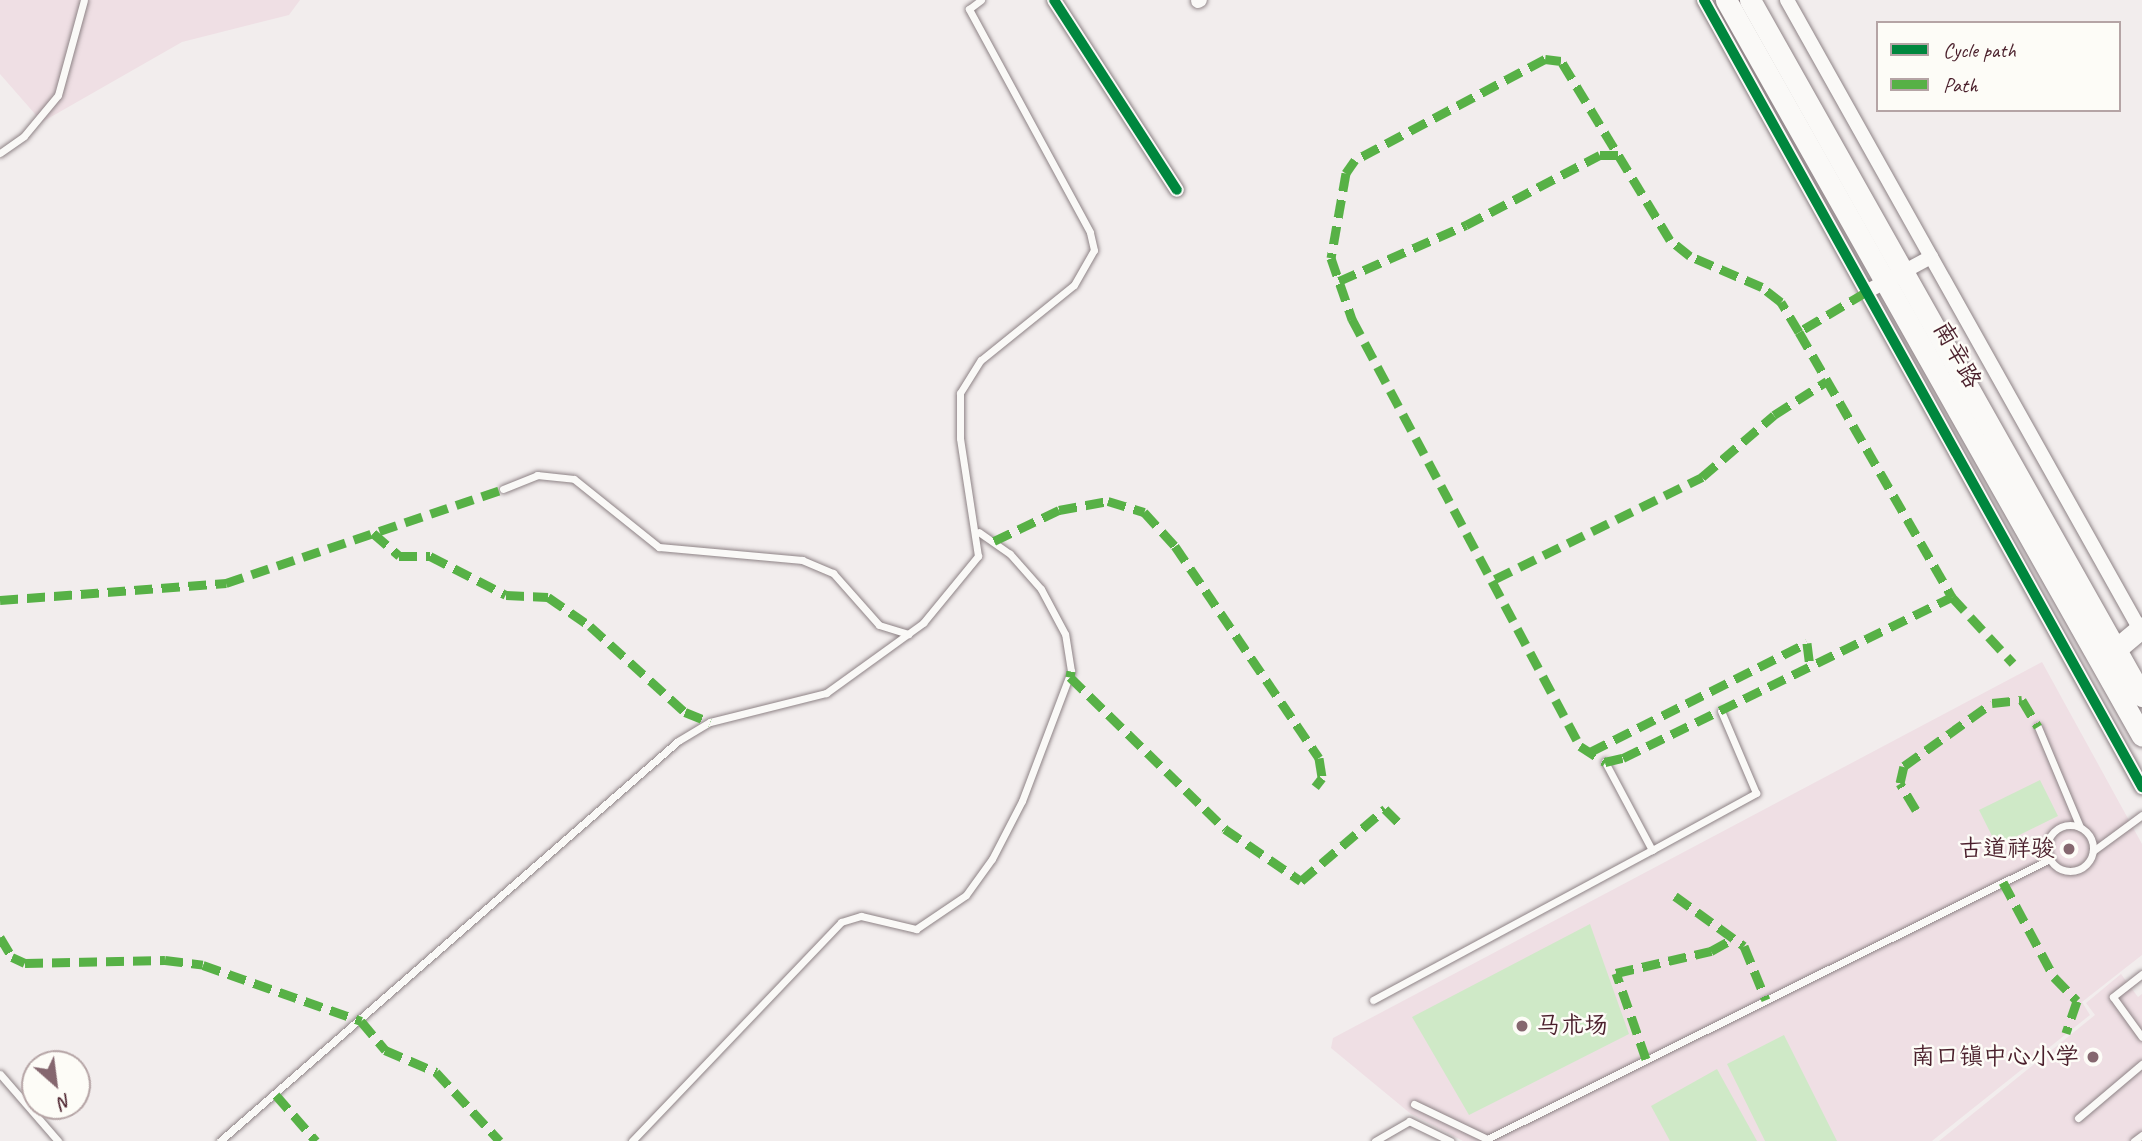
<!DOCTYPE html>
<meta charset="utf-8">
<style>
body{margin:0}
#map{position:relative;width:2142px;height:1141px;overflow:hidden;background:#f2eded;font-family:Caveat,"LXGW WenKai TC",sans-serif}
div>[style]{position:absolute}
.built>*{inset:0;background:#efdfe4}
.green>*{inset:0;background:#cfe9c7}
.roads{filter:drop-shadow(0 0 2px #8e8386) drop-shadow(0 0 2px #8e8386)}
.lane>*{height:7px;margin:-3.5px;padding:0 3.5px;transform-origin:3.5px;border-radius:3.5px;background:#faf9f7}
.lane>.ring{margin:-3.5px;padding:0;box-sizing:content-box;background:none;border:7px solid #faf9f7;border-radius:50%}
.street>*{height:14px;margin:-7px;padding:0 7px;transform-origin:7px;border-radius:7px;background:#faf9f7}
.secondary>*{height:21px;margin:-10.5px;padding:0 10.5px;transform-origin:10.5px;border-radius:10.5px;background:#faf9f7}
.quiet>*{height:9px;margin-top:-4.5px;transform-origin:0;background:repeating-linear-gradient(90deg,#57b146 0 18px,transparent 0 27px)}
.cycleway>*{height:10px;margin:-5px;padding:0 5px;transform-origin:5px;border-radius:5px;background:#00873e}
.dots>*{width:19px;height:19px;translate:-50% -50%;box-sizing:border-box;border:4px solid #fdfcf7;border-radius:50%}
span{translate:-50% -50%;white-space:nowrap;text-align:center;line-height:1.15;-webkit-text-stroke:5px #fdfcf7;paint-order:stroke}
.street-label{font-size:24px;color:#4a1f2b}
.poi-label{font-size:24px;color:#4a1f2b}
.right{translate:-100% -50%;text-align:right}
.left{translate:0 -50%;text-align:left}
.legend{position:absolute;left:1876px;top:21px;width:245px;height:91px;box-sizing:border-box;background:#fdfcf7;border:2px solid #b5a4a5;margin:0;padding:9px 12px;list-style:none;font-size:21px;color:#4a1f2b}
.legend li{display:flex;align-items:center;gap:14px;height:35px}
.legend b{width:35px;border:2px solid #b5a4a5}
.north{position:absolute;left:21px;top:1050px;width:70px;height:70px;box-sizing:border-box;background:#fdfcf7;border:2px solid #b5a4a5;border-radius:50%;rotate:152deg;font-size:19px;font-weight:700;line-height:28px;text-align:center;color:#4a1f2b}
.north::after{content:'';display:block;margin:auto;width:24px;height:32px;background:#85676f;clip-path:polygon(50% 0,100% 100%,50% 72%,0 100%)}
</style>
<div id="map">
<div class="built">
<i style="clip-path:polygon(0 0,300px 0,289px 15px,182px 42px,42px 122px,0 74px)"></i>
<i style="clip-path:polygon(2042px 662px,2142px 844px,2142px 955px,2082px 1002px,2090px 1015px,1932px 1141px,1463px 1141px,1411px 1114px,1331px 1048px,1333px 1038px)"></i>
<i style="clip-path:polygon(2121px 974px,2138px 997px,2142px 994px,2142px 1141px,1939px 1141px,2095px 1015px,2086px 1003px)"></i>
</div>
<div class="green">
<i style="clip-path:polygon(2040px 780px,2058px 816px,1997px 846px,1979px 810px)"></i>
<i style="clip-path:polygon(1590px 924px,1629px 1034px,1469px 1115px,1412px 1017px)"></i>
<i style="clip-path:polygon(1784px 1035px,1837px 1141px,1765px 1141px,1727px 1064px)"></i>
<i style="clip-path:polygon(1717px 1069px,1757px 1141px,1670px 1141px,1651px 1106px)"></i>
</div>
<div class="roads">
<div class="lane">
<i style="left:0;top:153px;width:29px;rotate:-35deg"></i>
<i style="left:24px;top:136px;width:53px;rotate:-50.3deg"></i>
<i style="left:58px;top:95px;width:98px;rotate:-74.7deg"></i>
<i style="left:503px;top:489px;width:37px;rotate:-22deg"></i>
<i style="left:537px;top:475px;width:37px;rotate:6deg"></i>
<i style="left:574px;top:479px;width:109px;rotate:38.7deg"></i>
<i style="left:659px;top:547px;width:144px;rotate:5.2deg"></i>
<i style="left:802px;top:560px;width:34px;rotate:23deg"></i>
<i style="left:833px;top:573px;width:69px;rotate:48.5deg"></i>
<i style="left:879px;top:625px;width:31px;rotate:17deg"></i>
<i style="left:2038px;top:727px;width:108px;rotate:67.2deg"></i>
<i class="ring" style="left:2047px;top:825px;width:39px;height:39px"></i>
<i style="left:1652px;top:850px;width:119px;rotate:-28.7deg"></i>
<i style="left:1756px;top:793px;width:89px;rotate:-113.1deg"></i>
<i style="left:2093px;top:851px;width:61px;rotate:-36.3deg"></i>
<i style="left:2142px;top:974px;width:37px;rotate:142deg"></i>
<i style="left:2113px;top:997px;width:49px;rotate:54.1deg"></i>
<i style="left:1373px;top:1000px;width:317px;rotate:-28.3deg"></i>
<i style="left:1652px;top:850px;width:100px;rotate:-118.1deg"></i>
<i style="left:0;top:1074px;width:89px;rotate:49.1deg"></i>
<i style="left:1414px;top:1104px;width:81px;rotate:25.6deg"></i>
<i style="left:1487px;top:1139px;width:629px;rotate:-26.44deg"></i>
<i style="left:2078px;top:1118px;width:84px;rotate:-40.2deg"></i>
<i style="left:220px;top:1141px;width:608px;rotate:-41.13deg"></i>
<i style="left:678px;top:741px;width:37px;rotate:-31deg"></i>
<i style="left:710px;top:722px;width:120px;rotate:-14deg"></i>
<i style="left:826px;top:693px;width:120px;rotate:-35.8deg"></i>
<i style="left:923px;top:623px;width:87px;rotate:-50.6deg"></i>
<i style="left:978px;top:556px;width:119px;rotate:-98.7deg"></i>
<i style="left:960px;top:438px;width:45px;rotate:-90deg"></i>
<i style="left:960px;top:393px;width:39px;rotate:-58deg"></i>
<i style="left:981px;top:360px;width:119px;rotate:-38.9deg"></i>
<i style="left:1074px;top:285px;width:40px;rotate:-60.3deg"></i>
<i style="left:1094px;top:250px;width:18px;rotate:-103deg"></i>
<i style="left:1090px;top:232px;width:254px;rotate:-118.5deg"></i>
<i style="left:969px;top:9px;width:15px;rotate:-37deg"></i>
<i style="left:632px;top:1141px;width:303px;rotate:-46.3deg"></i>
<i style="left:841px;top:922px;width:21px;rotate:-17deg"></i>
<i style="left:861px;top:916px;width:57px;rotate:13.3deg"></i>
<i style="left:916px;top:929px;width:60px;rotate:-34.2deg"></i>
<i style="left:966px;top:895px;width:44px;rotate:-54.2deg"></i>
<i style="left:992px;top:859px;width:65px;rotate:-62.7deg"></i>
<i style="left:1022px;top:801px;width:139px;rotate:-69.3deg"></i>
<i style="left:1071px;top:671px;width:37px;rotate:-99deg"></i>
<i style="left:1065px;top:634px;width:51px;rotate:-118.1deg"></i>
<i style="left:1041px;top:589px;width:47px;rotate:-131.5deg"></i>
<i style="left:1010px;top:554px;width:38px;rotate:-145deg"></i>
<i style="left:1375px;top:1141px;width:39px;rotate:-30deg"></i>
<i style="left:1409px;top:1121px;width:46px;rotate:26deg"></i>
<i style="left:2134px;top:1141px;width:10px;rotate:-37deg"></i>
</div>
<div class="street">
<i style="left:1054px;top:0;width:226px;rotate:57.1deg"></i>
<i style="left:1704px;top:0;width:901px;rotate:60.9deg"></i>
<i style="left:1787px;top:0;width:726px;rotate:60.72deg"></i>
<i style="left:1198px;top:1px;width:2px;rotate:-27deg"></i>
<i style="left:1866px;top:292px;width:74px;rotate:-28.3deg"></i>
</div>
<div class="secondary">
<i style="left:1726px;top:0;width:845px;rotate:60.52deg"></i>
<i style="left:1750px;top:0;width:799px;rotate:60.61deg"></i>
<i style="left:2115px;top:650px;width:35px;rotate:-40deg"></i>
</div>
</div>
<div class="quiet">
<i style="left:1339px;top:281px;width:139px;rotate:-23.8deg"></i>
<i style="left:1466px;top:225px;width:151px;rotate:-27.6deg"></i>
<i style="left:1600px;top:155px;width:20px"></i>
<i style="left:1866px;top:292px;width:78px;rotate:149.2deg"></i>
<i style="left:1799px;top:332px;width:306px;rotate:60deg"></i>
<i style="left:1952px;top:597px;width:90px;rotate:47.3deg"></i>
<i style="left:1799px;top:332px;width:35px;rotate:-121deg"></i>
<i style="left:1781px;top:302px;width:24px;rotate:-142deg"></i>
<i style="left:1762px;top:287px;width:78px;rotate:-156.7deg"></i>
<i style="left:1690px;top:256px;width:26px;rotate:-141deg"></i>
<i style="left:1670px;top:240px;width:210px;rotate:-121.3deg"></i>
<i style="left:1561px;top:61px;width:16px;rotate:-173deg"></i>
<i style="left:1545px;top:59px;width:215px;rotate:152deg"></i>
<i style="left:1355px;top:160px;width:16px;rotate:125deg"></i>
<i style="left:1346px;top:173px;width:86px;rotate:100deg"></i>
<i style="left:1331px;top:258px;width:65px;rotate:71deg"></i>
<i style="left:1352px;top:319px;width:484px;rotate:61.9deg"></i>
<i style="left:1580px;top:746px;width:30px;rotate:33deg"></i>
<i style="left:1605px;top:762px;width:18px;rotate:-13deg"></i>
<i style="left:1623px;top:758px;width:366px;rotate:-26.1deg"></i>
<i style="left:373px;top:533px;width:35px;rotate:41deg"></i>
<i style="left:399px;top:556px;width:31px"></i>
<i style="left:430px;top:556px;width:85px;rotate:27.2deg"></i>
<i style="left:506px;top:595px;width:42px;rotate:2.7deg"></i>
<i style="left:548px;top:597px;width:51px;rotate:34.6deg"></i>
<i style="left:590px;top:626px;width:128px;rotate:42.2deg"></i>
<i style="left:685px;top:712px;width:27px;rotate:22deg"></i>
<i style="left:994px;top:541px;width:72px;rotate:-25.5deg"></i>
<i style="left:1059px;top:510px;width:50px;rotate:-10.4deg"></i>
<i style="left:1108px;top:501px;width:38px;rotate:17deg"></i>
<i style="left:1144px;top:512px;width:46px;rotate:47.6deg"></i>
<i style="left:1175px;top:546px;width:256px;rotate:55.8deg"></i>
<i style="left:1319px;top:758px;width:20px;rotate:81deg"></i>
<i style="left:1322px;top:778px;width:11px;rotate:128deg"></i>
<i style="left:1495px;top:579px;width:231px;rotate:-26.2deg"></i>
<i style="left:1702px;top:477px;width:95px;rotate:-40.7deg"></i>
<i style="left:1774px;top:415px;width:63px;rotate:-32.7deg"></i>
<i style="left:0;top:600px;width:227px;rotate:-4.3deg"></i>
<i style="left:226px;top:583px;width:293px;rotate:-18.7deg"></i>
<i style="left:1071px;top:671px;width:6px;rotate:99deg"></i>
<i style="left:1070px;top:677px;width:217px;rotate:44.4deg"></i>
<i style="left:1225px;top:829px;width:92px;rotate:34.4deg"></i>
<i style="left:1301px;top:881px;width:111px;rotate:-40.6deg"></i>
<i style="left:1385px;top:809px;width:24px;rotate:45deg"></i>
<i style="left:1590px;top:752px;width:243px;rotate:-26.7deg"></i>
<i style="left:1807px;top:643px;width:25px;rotate:83deg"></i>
<i style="left:1916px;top:810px;width:31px;rotate:-121deg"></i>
<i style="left:1900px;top:783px;width:17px;rotate:-77deg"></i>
<i style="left:1904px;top:766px;width:108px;rotate:-35.6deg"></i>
<i style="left:1992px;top:703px;width:30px;rotate:-6deg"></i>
<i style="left:2022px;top:700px;width:31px;rotate:59deg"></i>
<i style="left:2003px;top:882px;width:108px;rotate:61.8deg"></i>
<i style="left:2054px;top:977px;width:33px;rotate:46deg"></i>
<i style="left:2077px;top:1001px;width:34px;rotate:109deg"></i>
<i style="left:1675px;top:896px;width:85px;rotate:35.9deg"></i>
<i style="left:1744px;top:946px;width:58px;rotate:67.8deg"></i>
<i style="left:0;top:937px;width:23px;rotate:59deg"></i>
<i style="left:12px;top:957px;width:14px;rotate:25deg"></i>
<i style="left:25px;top:963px;width:140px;rotate:-1.2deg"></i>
<i style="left:165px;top:960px;width:38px;rotate:7deg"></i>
<i style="left:203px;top:965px;width:168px;rotate:19.5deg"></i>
<i style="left:361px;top:1021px;width:38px;rotate:50deg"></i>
<i style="left:385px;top:1050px;width:56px;rotate:23.3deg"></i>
<i style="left:436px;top:1072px;width:94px;rotate:47.2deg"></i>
<i style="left:1646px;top:1059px;width:91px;rotate:-109.2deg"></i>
<i style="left:1616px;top:973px;width:98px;rotate:-13deg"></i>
<i style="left:1711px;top:951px;width:26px;rotate:-29deg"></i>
<i style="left:276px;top:1095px;width:61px;rotate:49deg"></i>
</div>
<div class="cycleway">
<i style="left:1054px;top:0;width:226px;rotate:57.1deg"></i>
<i style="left:1704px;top:0;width:901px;rotate:60.9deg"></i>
</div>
<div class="dots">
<i style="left:2069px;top:849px;background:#85676f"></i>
<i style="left:1522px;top:1026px;background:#85676f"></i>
<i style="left:2093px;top:1057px;background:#85676f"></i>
</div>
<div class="street-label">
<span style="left:1957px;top:355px;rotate:61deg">南辛路</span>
</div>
<div class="poi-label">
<span class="right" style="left:2055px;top:849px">古道祥骏</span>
<span class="left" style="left:1536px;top:1026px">马术场</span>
<span class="right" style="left:2079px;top:1057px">南口镇中心小学</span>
</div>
<ul class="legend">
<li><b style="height:9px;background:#00873e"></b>Cycle path</li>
<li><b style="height:9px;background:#57b146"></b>Path</li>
</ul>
<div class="north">N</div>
</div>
